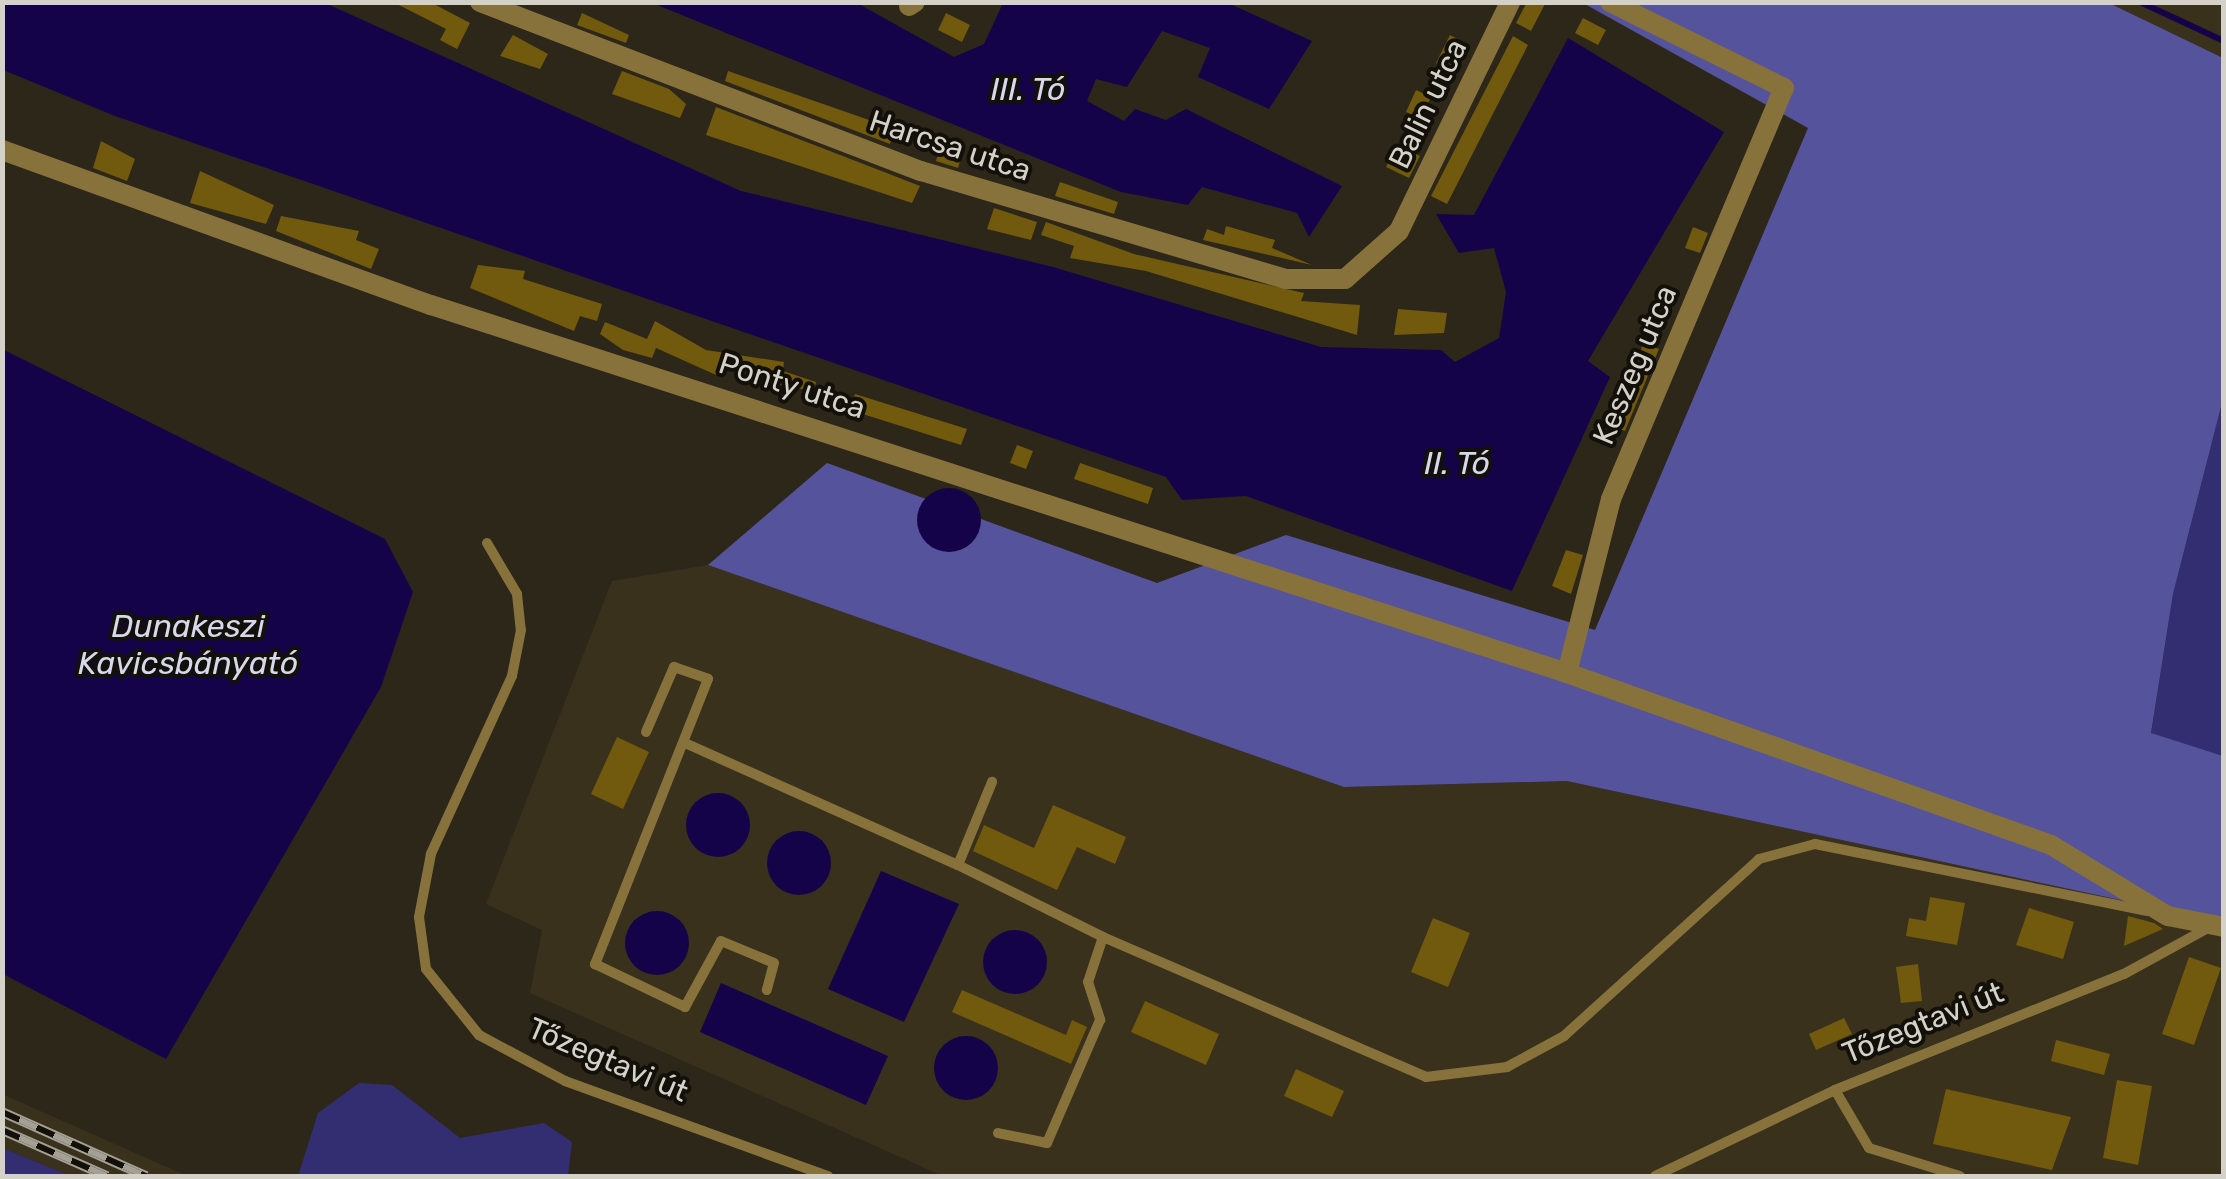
<!DOCTYPE html>
<meta charset="utf-8">
<style>
body{margin:0}
#map{position:relative;width:2226px;height:1179px;overflow:hidden;background:#2d2719;font-family:Rubik,sans-serif}
div>[style]{position:absolute}
.built>*{inset:0;background:#39311c}
.green>*{inset:0;background:#332d71}
.forest>*{inset:0;background:#55539c}
.water>*{inset:0;background:#150349}
.round{border-radius:50%}
.stream>*{height:6px;margin:-3px;padding:0 3px;transform-origin:3px;border-radius:3px;background:#150349}
.building>*{inset:0;background:#71590d}
.service>*{height:10px;margin:-5px;padding:0 5px;transform-origin:5px;border-radius:5px;background:#87723b}
.minor>*{height:20px;margin:-10px;padding:0 10px;transform-origin:10px;border-radius:10px;background:#87723b}
.rail>*{height:10px;margin-top:-5px;transform-origin:0;background:repeating-linear-gradient(90deg,#13100a 0 19px,#a4a095 0 38px);box-sizing:border-box;border-block:2px solid #a4a095}
span{translate:-50% -50%;white-space:nowrap;text-align:center;line-height:1.15;-webkit-text-stroke:8px #13100a;paint-order:stroke}
.street-label{font-size:30px;color:#d4d1c8}
.water-label{font-size:32px;color:#d6d8ed;font-style:italic}
.frame{position:absolute;inset:0;border:5px solid #d4d1c8;pointer-events:none}
</style>
<div id="map">
<div class="built">
<i style="clip-path:polygon(2109px 3px,2223px 3px,2223px 58px)"></i>
<i style="clip-path:polygon(708px 565px,1344px 787px,1567px 781px,2223px 922px,2223px 1176px,943px 1176px,530px 993px,542px 930px,486px 904px,612px 581px)"></i>
<i style="clip-path:polygon(2px 1094px,187px 1176px,70px 1176px,3px 1148px)"></i>
</div>
<div class="green">
<i style="clip-path:polygon(2223px 399px,2223px 756px,2151px 734px,2173px 594px)"></i>
<i style="clip-path:polygon(359px 1083px,392px 1085px,460px 1138px,544px 1123px,572px 1142px,568px 1175px,298px 1176px,318px 1113px)"></i>
<i style="clip-path:polygon(3px 1148px,70px 1176px,3px 1176px)"></i>
</div>
<div class="forest">
<i style="clip-path:polygon(1583px 3px,2109px 3px,2223px 58px,2223px 399px,2173px 594px,2151px 733px,2223px 756px,2223px 922px,1567px 781px,1344px 787px,708px 565px,827px 463px,1157px 583px,1286px 535px,1595px 630px,1808px 128px)"></i>
</div>
<div class="water">
<i style="clip-path:polygon(2px 3px,325px 3px,741px 191px,1053px 267px,1321px 347px,1441px 350px,1455px 362px,1499px 338px,1506px 292px,1494px 248px,1459px 253px,1436px 214px,1474px 215px,1568px 38px,1724px 132px,1588px 361px,1610px 377px,1512px 591px,1246px 496px,1182px 500px,1166px 477px,115px 116px,3px 70px)"></i>
<i style="clip-path:polygon(652px 3px,857px 3px,954px 57px,984px 44px,1003px 3px,1228px 3px,1312px 41px,1269px 109px,1198px 77px,1210px 48px,1162px 31px,1127px 87px,1096px 79px,1087px 101px,1124px 121px,1135px 109px,1166px 120px,1186px 109px,1342px 186px,1309px 237px,1297px 213px,1202px 187px,1188px 205px,1121px 192px)"></i>
<i style="clip-path:polygon(2px 349px,385px 539px,413px 592px,381px 687px,166px 1059px,3px 974px)"></i>
<i class="round" style="left:917px;top:488px;width:64px;height:64px"></i>
<i class="round" style="left:686px;top:793px;width:64px;height:64px"></i>
<i class="round" style="left:767px;top:831px;width:64px;height:64px"></i>
<i style="clip-path:polygon(881px 871px,959px 904px,904px 1022px,828px 989px)"></i>
<i class="round" style="left:625px;top:911px;width:64px;height:64px"></i>
<i class="round" style="left:983px;top:930px;width:64px;height:64px"></i>
<i style="clip-path:polygon(721px 983px,888px 1056px,866px 1105px,700px 1032px)"></i>
<i class="round" style="left:934px;top:1036px;width:64px;height:64px"></i>
</div>
<div class="stream">
<i style="left:2140px;top:2px;width:93px;rotate:24.9deg"></i>
</div>
<div class="building">
<i style="clip-path:polygon(393px 2px,430px 2px,470px 23px,457px 49px,440px 40px,446px 29px)"></i>
<i style="clip-path:polygon(1527px 2px,1546px 2px,1531px 31px,1516px 23px)"></i>
<i style="clip-path:polygon(582px 13px,629px 35px,626px 43px,577px 25px)"></i>
<i style="clip-path:polygon(946px 13px,970px 25px,962px 42px,938px 30px)"></i>
<i style="clip-path:polygon(1583px 18px,1606px 30px,1598px 45px,1575px 33px)"></i>
<i style="clip-path:polygon(513px 35px,548px 54px,540px 69px,500px 56px)"></i>
<i style="clip-path:polygon(1450px 35px,1469px 45px,1455px 73px,1436px 63px)"></i>
<i style="clip-path:polygon(1513px 36px,1528px 45px,1447px 204px,1431px 196px)"></i>
<i style="clip-path:polygon(622px 71px,669px 89px,686px 104px,680px 118px,612px 94px)"></i>
<i style="clip-path:polygon(728px 71px,895px 129px,890px 144px,725px 81px)"></i>
<i style="clip-path:polygon(1416px 90px,1431px 97px,1421px 119px,1406px 112px)"></i>
<i style="clip-path:polygon(716px 107px,897px 177px,920px 186px,912px 203px,706px 135px)"></i>
<i style="clip-path:polygon(101px 141px,135px 159px,127px 181px,93px 168px)"></i>
<i style="clip-path:polygon(941px 145px,963px 151px,958px 168px,936px 161px)"></i>
<i style="clip-path:polygon(1397px 145px,1420px 156px,1409px 178px,1386px 167px)"></i>
<i style="clip-path:polygon(200px 171px,274px 205px,266px 224px,190px 203px)"></i>
<i style="clip-path:polygon(1060px 182px,1118px 202px,1114px 214px,1055px 196px)"></i>
<i style="clip-path:polygon(994px 208px,1037px 222px,1031px 240px,987px 229px)"></i>
<i style="clip-path:polygon(281px 216px,359px 231px,356px 240px,379px 249px,371px 269px,276px 231px)"></i>
<i style="clip-path:polygon(1046px 222px,1134px 254px,1304px 293px,1301px 301px,1360px 305px,1357px 335px,1146px 271px,1070px 258px,1074px 246px,1041px 235px)"></i>
<i style="clip-path:polygon(1226px 226px,1275px 240px,1272px 248px,1312px 265px,1203px 240px,1207px 229px,1224px 235px)"></i>
<i style="clip-path:polygon(1693px 227px,1708px 233px,1700px 253px,1685px 248px)"></i>
<i style="clip-path:polygon(478px 265px,525px 271px,523px 279px,602px 304px,597px 321px,580px 316px,574px 331px,470px 288px)"></i>
<i style="clip-path:polygon(1398px 309px,1447px 313px,1444px 333px,1394px 335px)"></i>
<i style="clip-path:polygon(655px 321px,706px 350px,784px 362px,783px 371px,816px 382px,814px 391px,761px 382px,721px 362px,716px 375px,656px 348px,652px 358px,623px 350px,600px 334px,605px 322px,647px 339px)"></i>
<i style="clip-path:polygon(1643px 343px,1659px 349px,1625px 431px,1618px 428px)"></i>
<i style="clip-path:polygon(855px 394px,967px 429px,961px 445px,850px 410px)"></i>
<i style="clip-path:polygon(1017px 445px,1033px 451px,1026px 469px,1010px 463px)"></i>
<i style="clip-path:polygon(1080px 463px,1153px 488px,1148px 504px,1074px 479px)"></i>
<i style="clip-path:polygon(1566px 550px,1583px 555px,1571px 594px,1552px 586px)"></i>
<i style="clip-path:polygon(617px 737px,649px 752px,623px 809px,591px 794px)"></i>
<i style="clip-path:polygon(1053px 805px,1126px 837px,1115px 864px,1077px 847px,1057px 890px,973px 851px,984px 825px,1034px 848px)"></i>
<i style="clip-path:polygon(1930px 897px,1965px 903px,1957px 945px,1906px 936px,1909px 918px,1926px 921px)"></i>
<i style="clip-path:polygon(2029px 908px,2074px 922px,2063px 959px,2016px 945px)"></i>
<i style="clip-path:polygon(2128px 916px,2154px 923px,2163px 929px,2124px 946px)"></i>
<i style="clip-path:polygon(1433px 918px,1470px 933px,1448px 987px,1411px 972px)"></i>
<i style="clip-path:polygon(2189px 957px,2221px 968px,2194px 1045px,2162px 1034px)"></i>
<i style="clip-path:polygon(1918px 964px,1922px 1001px,1901px 1003px,1896px 967px)"></i>
<i style="clip-path:polygon(962px 990px,1066px 1035px,1072px 1020px,1087px 1027px,1071px 1064px,952px 1012px)"></i>
<i style="clip-path:polygon(1145px 1001px,1219px 1034px,1206px 1065px,1131px 1032px)"></i>
<i style="clip-path:polygon(1844px 1018px,1852px 1034px,1816px 1050px,1809px 1034px)"></i>
<i style="clip-path:polygon(2056px 1040px,2110px 1054px,2104px 1075px,2051px 1061px)"></i>
<i style="clip-path:polygon(1296px 1069px,1344px 1091px,1332px 1117px,1284px 1096px)"></i>
<i style="clip-path:polygon(2117px 1080px,2152px 1086px,2138px 1165px,2103px 1158px)"></i>
<i style="clip-path:polygon(1946px 1089px,2071px 1117px,2052px 1170px,1933px 1144px)"></i>
</div>
<div class="service">
<i style="left:487px;top:543px;width:59px;rotate:59.5deg"></i>
<i style="left:517px;top:594px;width:36px;rotate:84deg"></i>
<i style="left:521px;top:630px;width:47px;rotate:101.1deg"></i>
<i style="left:512px;top:676px;width:196px;rotate:114.5deg"></i>
<i style="left:431px;top:854px;width:64px;rotate:100.8deg"></i>
<i style="left:419px;top:917px;width:52px;rotate:82.3deg"></i>
<i style="left:426px;top:969px;width:85px;rotate:51.2deg"></i>
<i style="left:479px;top:1035px;width:98px;rotate:28.1deg"></i>
<i style="left:565px;top:1081px;width:280px;rotate:19.9deg"></i>
<i style="left:646px;top:732px;width:71px;rotate:-66.7deg"></i>
<i style="left:674px;top:667px;width:36px;rotate:19deg"></i>
<i style="left:708px;top:679px;width:307px;rotate:111.6deg"></i>
<i style="left:595px;top:964px;width:100px;rotate:25.5deg"></i>
<i style="left:685px;top:1007px;width:75px;rotate:-61.4deg"></i>
<i style="left:721px;top:941px;width:57px;rotate:22.5deg"></i>
<i style="left:774px;top:963px;width:28px;rotate:105deg"></i>
<i style="left:685px;top:743px;width:299px;rotate:24.1deg"></i>
<i style="left:958px;top:865px;width:90px;rotate:-67.7deg"></i>
<i style="left:958px;top:865px;width:162px;rotate:26.4deg"></i>
<i style="left:1103px;top:937px;width:47px;rotate:108.4deg"></i>
<i style="left:1088px;top:982px;width:40px;rotate:72deg"></i>
<i style="left:1100px;top:1020px;width:134px;rotate:113.3deg"></i>
<i style="left:1047px;top:1143px;width:50px;rotate:-168.5deg"></i>
<i style="left:1103px;top:937px;width:352px;rotate:23.4deg"></i>
<i style="left:1426px;top:1077px;width:82px;rotate:-7deg"></i>
<i style="left:1507px;top:1067px;width:65px;rotate:-28.5deg"></i>
<i style="left:1564px;top:1036px;width:263px;rotate:-42.2deg"></i>
<i style="left:1759px;top:859px;width:58px;rotate:-15deg"></i>
<i style="left:1815px;top:844px;width:339px;rotate:11.4deg"></i>
<i style="left:1835px;top:1090px;width:67px;rotate:59.6deg"></i>
<i style="left:1869px;top:1148px;width:95px;rotate:17.1deg"></i>
<i style="left:1655px;top:1176px;width:199px;rotate:-25.5deg"></i>
<i style="left:1835px;top:1090px;width:311px;rotate:-21.9deg"></i>
<i style="left:2124px;top:974px;width:98px;rotate:-28.7deg"></i>
</div>
<div class="minor">
<i style="left:480px;top:2px;width:472px;rotate:21deg"></i>
<i style="left:921px;top:171px;width:380px;rotate:16.5deg"></i>
<i style="left:1285px;top:279px;width:60px"></i>
<i style="left:1345px;top:279px;width:72px;rotate:-41.6deg"></i>
<i style="left:1399px;top:231px;width:254px;rotate:-64.1deg"></i>
<i style="left:909px;top:6px;width:7px;rotate:-34deg"></i>
<i style="left:2px;top:150px;width:456px;rotate:19.9deg"></i>
<i style="left:431px;top:305px;width:1194px;rotate:17.95deg"></i>
<i style="left:1567px;top:673px;width:514px;rotate:19.56deg"></i>
<i style="left:2051px;top:845px;width:137px;rotate:31.3deg"></i>
<i style="left:2168px;top:916px;width:57px;rotate:11.1deg"></i>
<i style="left:1567px;top:673px;width:179px;rotate:-75.8deg"></i>
<i style="left:1611px;top:499px;width:446px;rotate:-67.2deg"></i>
<i style="left:1784px;top:88px;width:194px;rotate:-153.7deg"></i>
</div>
<div class="rail">
<i style="left:2px;top:1112px;width:158px;rotate:24deg"></i>
<i style="left:2px;top:1130px;width:115px;rotate:23.7deg"></i>
</div>
<div class="street-label">
<span style="left:1428px;top:104px;rotate:-64deg">Balin utca</span>
<span style="left:950px;top:146px;rotate:18deg">Harcsa utca</span>
<span style="left:1635px;top:365px;rotate:-67deg">Keszeg utca</span>
<span style="left:792px;top:386px;rotate:18deg">Ponty utca</span>
<span style="left:1923px;top:1023px;rotate:-22deg">Tőzegtavi út</span>
<span style="left:608px;top:1060px;rotate:23deg">Tőzegtavi út</span>
</div>
<div class="water-label">
<span style="left:1028px;top:89px">III. Tó</span>
<span style="left:1457px;top:463px">II. Tó</span>
<span style="left:188px;top:645px">Dunakeszi<br>Kavicsbányató</span>
</div>
<div class="frame"></div>
</div>
